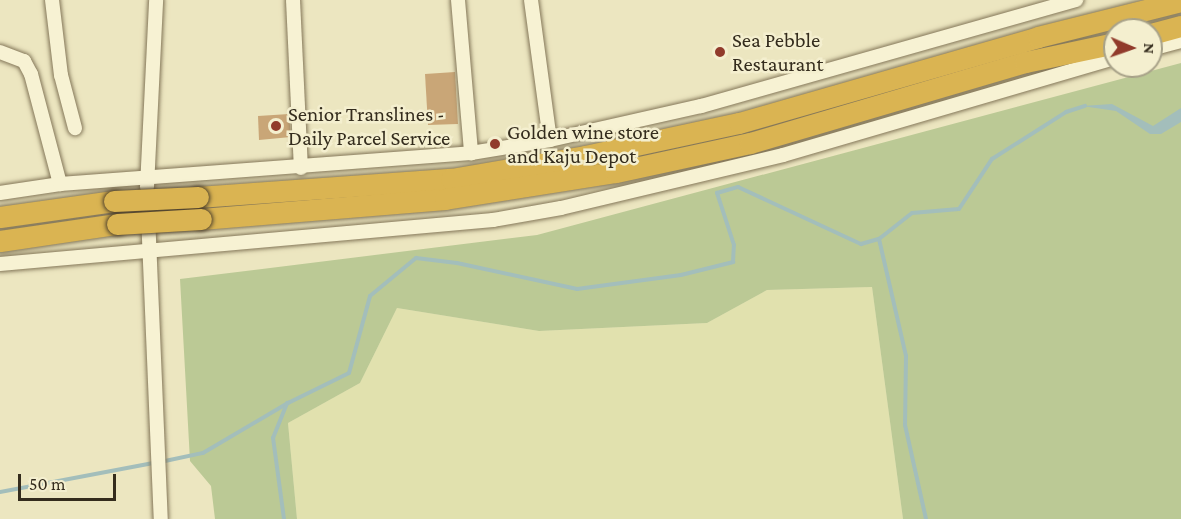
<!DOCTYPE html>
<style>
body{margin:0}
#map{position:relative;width:1181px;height:519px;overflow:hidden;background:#ece6c0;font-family:"Crimson Pro",serif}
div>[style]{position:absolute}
.farmland>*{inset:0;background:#e1e1ae}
.green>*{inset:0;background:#bbc995}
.water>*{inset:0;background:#a3bebb}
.stream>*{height:4px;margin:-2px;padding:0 2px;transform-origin:2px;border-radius:2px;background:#a3bebb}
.building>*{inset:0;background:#c9a677}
.roads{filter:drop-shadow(0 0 2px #847759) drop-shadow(0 0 2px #847759)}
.minor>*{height:14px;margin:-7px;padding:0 7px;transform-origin:7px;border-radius:7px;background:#f7f2d3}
.highway>*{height:21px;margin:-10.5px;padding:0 10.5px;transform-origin:10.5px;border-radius:10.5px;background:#dab452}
.bridges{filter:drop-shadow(0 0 2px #52442d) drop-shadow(0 0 2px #52442d)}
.highway-bridge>*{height:21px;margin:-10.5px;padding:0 10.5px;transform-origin:10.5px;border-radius:10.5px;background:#dab452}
.dots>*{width:16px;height:16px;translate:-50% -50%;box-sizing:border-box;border:3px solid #f4efcf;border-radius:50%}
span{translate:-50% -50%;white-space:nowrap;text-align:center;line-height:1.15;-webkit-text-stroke:5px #f4efcf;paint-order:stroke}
.poi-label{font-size:21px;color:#342c1d}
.left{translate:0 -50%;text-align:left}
.north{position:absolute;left:1103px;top:18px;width:60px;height:60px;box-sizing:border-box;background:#f4efcf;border:2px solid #a7a188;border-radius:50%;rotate:92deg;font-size:16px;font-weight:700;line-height:24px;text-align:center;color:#342c1d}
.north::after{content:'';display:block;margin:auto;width:21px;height:27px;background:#913b2b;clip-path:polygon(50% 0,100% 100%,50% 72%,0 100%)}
.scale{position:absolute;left:18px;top:474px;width:98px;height:27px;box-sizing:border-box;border:3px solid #342c1d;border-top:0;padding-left:8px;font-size:18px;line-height:21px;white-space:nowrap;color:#342c1d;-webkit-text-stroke:4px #f4efcf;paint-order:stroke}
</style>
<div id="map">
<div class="farmland">
<i style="clip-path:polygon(872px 287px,903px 519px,297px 519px,288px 423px,360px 383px,397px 308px,539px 331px,707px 323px,767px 290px)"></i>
</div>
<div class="green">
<i style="clip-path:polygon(1181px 63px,1181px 519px,903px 519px,872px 287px,767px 290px,707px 323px,539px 331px,397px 308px,360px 383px,288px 423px,297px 519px,215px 519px,211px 486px,190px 461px,180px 279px,537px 235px)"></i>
</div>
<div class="water">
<i style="clip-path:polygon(1112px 104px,1153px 126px,1181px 108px,1181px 122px,1161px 134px,1150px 134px,1116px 111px,1082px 106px)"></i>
</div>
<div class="stream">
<i style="left:879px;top:239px;width:120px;rotate:77deg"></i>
<i style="left:906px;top:356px;width:69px;rotate:90.8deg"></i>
<i style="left:905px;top:425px;width:96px;rotate:77.4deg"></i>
<i style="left:165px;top:461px;width:39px;rotate:-12deg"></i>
<i style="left:203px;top:453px;width:99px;rotate:-30.5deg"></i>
<i style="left:288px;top:403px;width:68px;rotate:-26.2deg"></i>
<i style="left:349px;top:373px;width:80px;rotate:-74.7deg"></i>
<i style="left:370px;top:296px;width:60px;rotate:-39.6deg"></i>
<i style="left:416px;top:258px;width:41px;rotate:7deg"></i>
<i style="left:457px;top:263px;width:123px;rotate:12.2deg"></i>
<i style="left:577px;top:289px;width:105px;rotate:-7.7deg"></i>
<i style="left:681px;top:275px;width:54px;rotate:-14deg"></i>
<i style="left:733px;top:262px;width:17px;rotate:-87deg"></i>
<i style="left:734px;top:245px;width:55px;rotate:-108.1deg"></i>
<i style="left:717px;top:193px;width:22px;rotate:-16deg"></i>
<i style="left:738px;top:187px;width:136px;rotate:24.9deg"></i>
<i style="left:861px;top:244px;width:19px;rotate:-16deg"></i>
<i style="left:879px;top:239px;width:42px;rotate:-38.2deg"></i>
<i style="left:912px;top:213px;width:47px;rotate:-4.9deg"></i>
<i style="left:959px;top:209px;width:60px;rotate:-56.6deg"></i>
<i style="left:992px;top:159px;width:88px;rotate:-32.4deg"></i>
<i style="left:1066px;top:112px;width:20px;rotate:-18deg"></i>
<i style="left:0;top:492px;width:156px;rotate:-10.7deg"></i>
<i style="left:284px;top:519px;width:82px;rotate:-97.7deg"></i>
<i style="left:273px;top:438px;width:38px;rotate:-68deg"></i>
</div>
<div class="building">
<i style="clip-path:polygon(455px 72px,458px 124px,428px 125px,425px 74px)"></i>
<i style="clip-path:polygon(289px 114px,291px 137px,259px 140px,258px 116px)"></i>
</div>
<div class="roads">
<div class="minor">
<i style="left:52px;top:0;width:76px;rotate:83.2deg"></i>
<i style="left:61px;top:75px;width:55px;rotate:75.2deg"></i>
<i style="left:293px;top:0;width:168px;rotate:87.3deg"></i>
<i style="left:458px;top:0;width:154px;rotate:85.1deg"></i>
<i style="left:531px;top:0;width:141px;rotate:82.3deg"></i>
<i style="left:1151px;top:49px;width:31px;rotate:-15deg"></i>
<i style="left:0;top:52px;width:26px;rotate:21deg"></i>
<i style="left:24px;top:61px;width:15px;rotate:62deg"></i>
<i style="left:31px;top:74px;width:114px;rotate:75.2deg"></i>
<i style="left:147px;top:187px;width:187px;rotate:-87.2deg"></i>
<i style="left:0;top:193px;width:61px;rotate:-8.5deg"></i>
<i style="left:60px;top:184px;width:412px;rotate:-4.3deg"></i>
<i style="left:471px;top:153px;width:80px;rotate:-9.3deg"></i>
<i style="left:550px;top:140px;width:155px;rotate:-12.7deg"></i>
<i style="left:701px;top:106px;width:390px;rotate:-15.8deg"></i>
<i style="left:148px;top:215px;width:304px;rotate:87.6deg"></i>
<i style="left:0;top:264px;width:495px;rotate:-5.1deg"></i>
<i style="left:493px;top:220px;width:69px;rotate:-10deg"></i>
<i style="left:561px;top:208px;width:228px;rotate:-13.4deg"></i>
<i style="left:783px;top:155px;width:346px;rotate:-16.3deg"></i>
</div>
<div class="highway">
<i style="left:1151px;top:34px;width:31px;rotate:-15deg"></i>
<i style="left:198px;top:197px;width:254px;rotate:-4.1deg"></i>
<i style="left:451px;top:179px;width:136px;rotate:-9.7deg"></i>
<i style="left:585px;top:156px;width:157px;rotate:-12.1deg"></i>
<i style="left:739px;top:123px;width:311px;rotate:-16deg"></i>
<i style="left:1038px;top:37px;width:147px;rotate:-14.1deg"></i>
<i style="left:0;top:217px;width:115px;rotate:-8deg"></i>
<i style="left:201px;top:219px;width:245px;rotate:-4.7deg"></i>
<i style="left:445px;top:199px;width:173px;rotate:-9deg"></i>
<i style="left:616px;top:172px;width:137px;rotate:-12.2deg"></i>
<i style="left:750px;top:143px;width:287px;rotate:-16.4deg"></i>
<i style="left:1025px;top:62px;width:92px;rotate:-11.9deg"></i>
<i style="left:0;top:241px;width:118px;rotate:-8.3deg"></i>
</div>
</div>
<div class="bridges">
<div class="highway-bridge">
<i style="left:114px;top:201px;width:84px;rotate:-2.7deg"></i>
<i style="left:117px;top:224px;width:84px;rotate:-3.4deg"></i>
</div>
</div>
<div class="dots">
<i style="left:720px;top:52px;background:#913b2b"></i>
<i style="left:276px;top:126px;background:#913b2b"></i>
<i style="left:495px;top:144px;background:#913b2b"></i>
</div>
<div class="poi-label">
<span class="left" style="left:732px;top:52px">Sea Pebble<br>Restaurant</span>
<span class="left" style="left:288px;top:126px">Senior Translines -<br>Daily Parcel Service</span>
<span class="left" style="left:507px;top:144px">Golden wine store<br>and Kaju Depot</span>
</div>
<div class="north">N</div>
<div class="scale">50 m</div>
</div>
